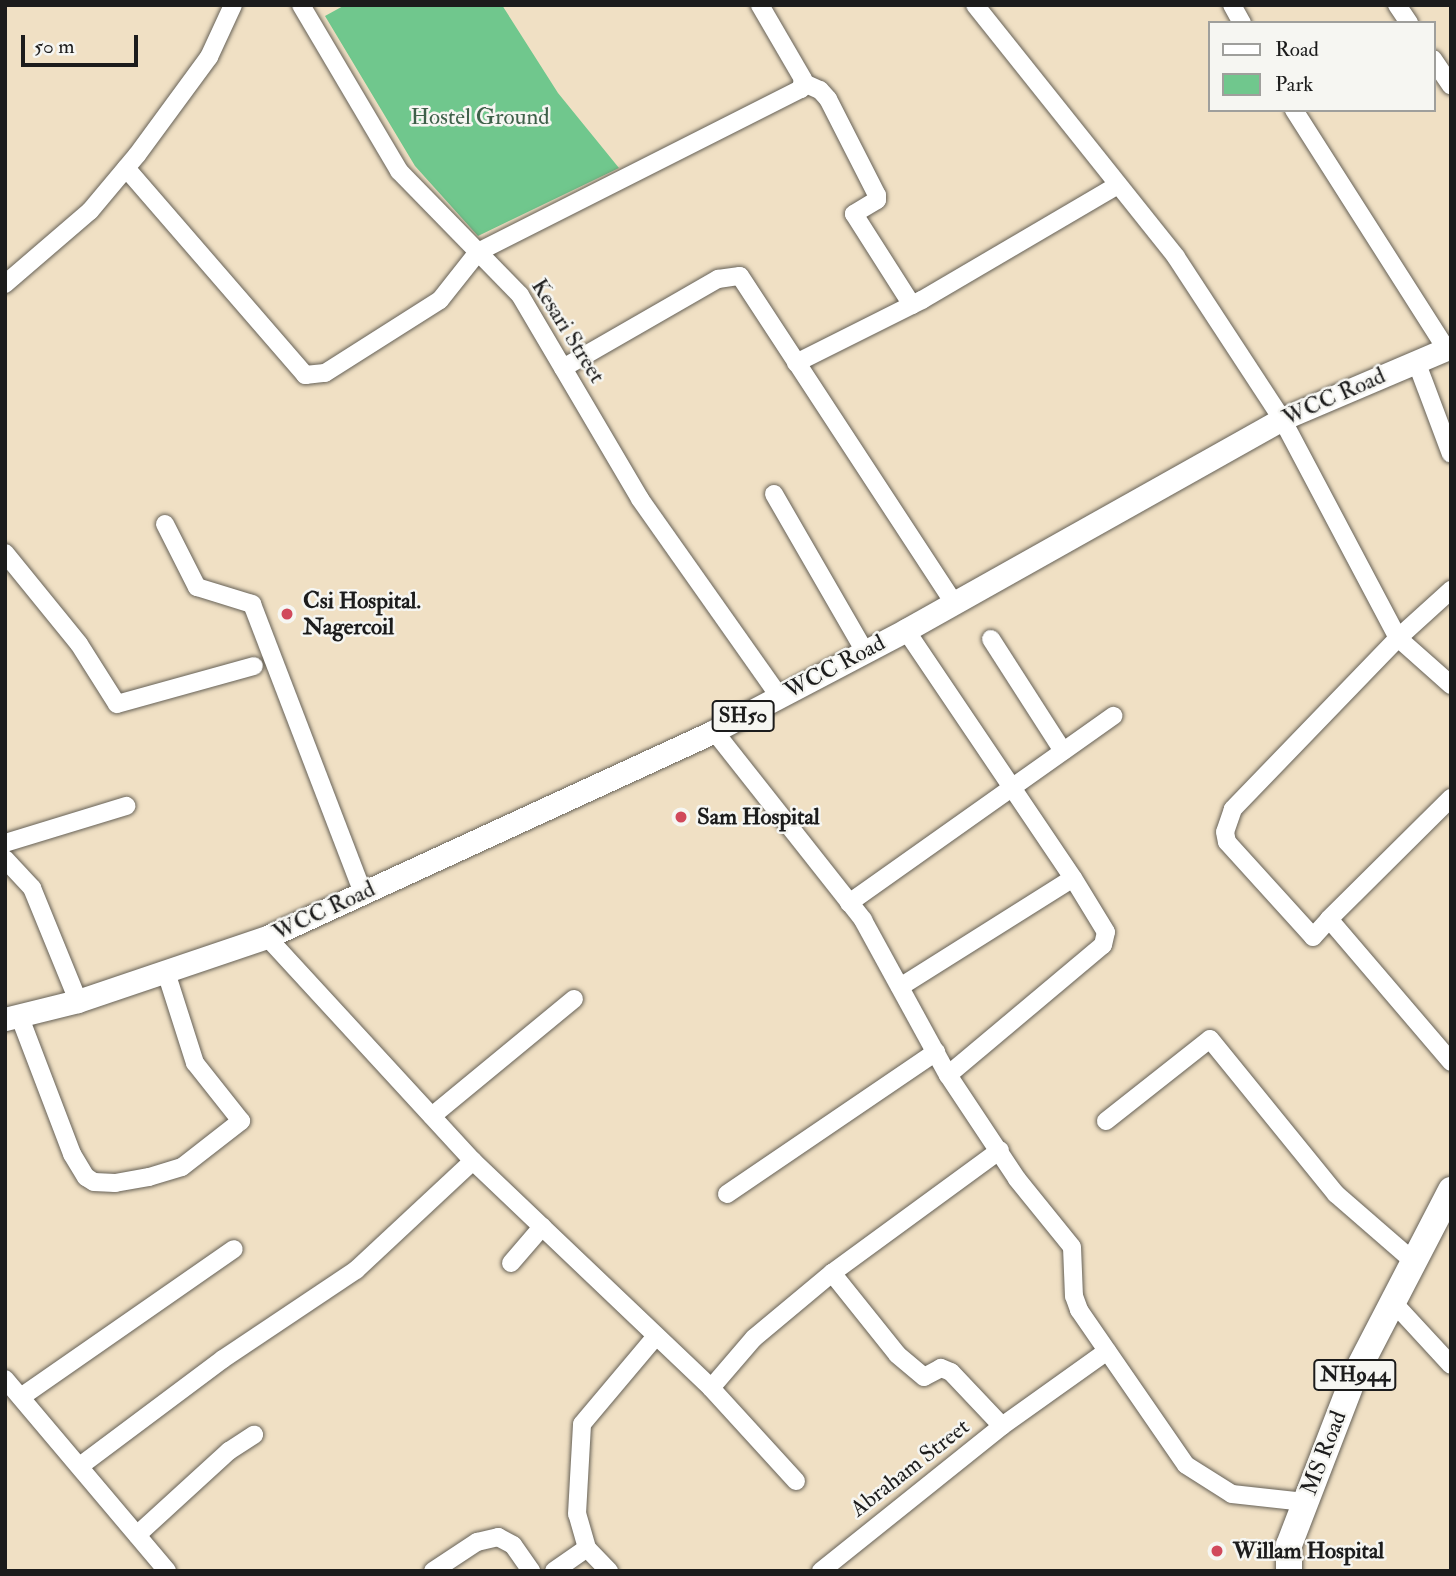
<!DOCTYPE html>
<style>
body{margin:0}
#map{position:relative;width:1456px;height:1576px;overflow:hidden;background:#f0e0c4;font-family:"IM FELL Double Pica",serif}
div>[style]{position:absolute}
.green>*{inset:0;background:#70c78d}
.roads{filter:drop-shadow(0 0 2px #666157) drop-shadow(0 0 2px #666157)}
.minor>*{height:18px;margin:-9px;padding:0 9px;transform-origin:9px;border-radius:9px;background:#fff}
.major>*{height:23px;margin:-11.5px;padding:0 11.5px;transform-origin:11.5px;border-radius:11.5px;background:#fff}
.highway>*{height:26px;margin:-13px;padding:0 13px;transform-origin:13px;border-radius:13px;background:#fff}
.dots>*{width:19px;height:19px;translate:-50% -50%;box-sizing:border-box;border:4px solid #f6f6f2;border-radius:50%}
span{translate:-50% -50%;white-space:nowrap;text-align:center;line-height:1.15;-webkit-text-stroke:5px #f6f6f2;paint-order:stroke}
.shield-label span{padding:2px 5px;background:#f6f6f2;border:2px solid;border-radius:5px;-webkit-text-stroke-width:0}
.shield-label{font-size:21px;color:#1c1c1c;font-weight:700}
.park-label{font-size:23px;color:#3e6049}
.street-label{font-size:23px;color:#1c1c1c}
.poi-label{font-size:23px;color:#1c1c1c;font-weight:700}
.left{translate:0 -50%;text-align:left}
.frame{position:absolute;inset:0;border:7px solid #1c1c1c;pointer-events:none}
.legend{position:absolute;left:1208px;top:21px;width:228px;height:91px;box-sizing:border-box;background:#f6f6f2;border:2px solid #9f9f9c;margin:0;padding:9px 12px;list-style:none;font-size:21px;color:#1c1c1c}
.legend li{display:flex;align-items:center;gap:14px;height:35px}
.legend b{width:35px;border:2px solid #9f9f9c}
.scale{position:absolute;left:21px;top:35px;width:117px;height:32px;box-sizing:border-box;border:4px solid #1c1c1c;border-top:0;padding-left:9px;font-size:21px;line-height:24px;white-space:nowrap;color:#1c1c1c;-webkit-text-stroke:5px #f6f6f2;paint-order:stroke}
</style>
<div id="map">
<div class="green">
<i style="clip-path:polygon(345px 5px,502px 5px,558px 93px,619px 168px,478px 236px,415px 166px,325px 16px)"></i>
</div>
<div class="roads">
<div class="minor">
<i style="left:301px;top:5px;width:193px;rotate:59.4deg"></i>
<i style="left:399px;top:171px;width:173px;rotate:45.7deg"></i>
<i style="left:520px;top:295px;width:237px;rotate:59.5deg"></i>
<i style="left:640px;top:499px;width:241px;rotate:54.8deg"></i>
<i style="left:975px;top:5px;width:322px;rotate:51.4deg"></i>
<i style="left:1176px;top:257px;width:194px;rotate:56.8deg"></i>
<i style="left:1282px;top:419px;width:248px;rotate:62.1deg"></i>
<i style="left:1398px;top:638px;width:72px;rotate:-42.2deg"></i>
<i style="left:1232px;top:5px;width:21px;rotate:61deg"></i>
<i style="left:1397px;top:5px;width:22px;rotate:56deg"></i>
<i style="left:1433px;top:59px;width:32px;rotate:56deg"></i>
<i style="left:804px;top:83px;width:17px;rotate:24deg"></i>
<i style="left:820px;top:90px;width:12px;rotate:48deg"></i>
<i style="left:828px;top:99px;width:108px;rotate:63deg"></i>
<i style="left:877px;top:195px;width:5px;rotate:90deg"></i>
<i style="left:877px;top:200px;width:27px;rotate:149deg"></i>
<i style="left:854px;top:214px;width:108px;rotate:57.5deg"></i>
<i style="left:1294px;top:110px;width:283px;rotate:57.5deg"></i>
<i style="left:126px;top:168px;width:274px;rotate:49.1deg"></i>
<i style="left:305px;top:375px;width:20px;rotate:-6deg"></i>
<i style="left:325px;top:373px;width:136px;rotate:-32.4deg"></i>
<i style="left:440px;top:300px;width:61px;rotate:-51.6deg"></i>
<i style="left:478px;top:252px;width:362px;rotate:-26.8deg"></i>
<i style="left:801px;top:89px;width:10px;rotate:-79deg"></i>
<i style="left:803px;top:79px;width:86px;rotate:-120.2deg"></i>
<i style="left:5px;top:284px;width:112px;rotate:-40.7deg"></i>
<i style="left:90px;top:211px;width:73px;rotate:-50deg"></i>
<i style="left:137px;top:155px;width:122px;rotate:-53.7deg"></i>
<i style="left:209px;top:57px;width:57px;rotate:-65.2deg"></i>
<i style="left:1416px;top:361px;width:99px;rotate:69.4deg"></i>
<i style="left:796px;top:363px;width:141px;rotate:-26.6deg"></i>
<i style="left:922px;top:300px;width:227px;rotate:-30.4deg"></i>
<i style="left:563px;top:368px;width:179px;rotate:-29.9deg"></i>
<i style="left:718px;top:279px;width:22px;rotate:-8deg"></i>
<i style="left:740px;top:276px;width:389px;rotate:56.8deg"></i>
<i style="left:774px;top:494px;width:180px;rotate:60deg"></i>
<i style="left:165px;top:524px;width:71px;rotate:63.1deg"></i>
<i style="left:197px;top:587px;width:58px;rotate:17.2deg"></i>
<i style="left:252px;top:604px;width:310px;rotate:69deg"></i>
<i style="left:5px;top:553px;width:117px;rotate:50.9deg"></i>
<i style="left:79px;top:644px;width:71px;rotate:57.7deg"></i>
<i style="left:117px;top:704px;width:142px;rotate:-15.5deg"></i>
<i style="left:991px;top:639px;width:133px;rotate:57.3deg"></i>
<i style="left:1451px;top:685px;width:71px;rotate:-138.4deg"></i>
<i style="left:1398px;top:638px;width:238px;rotate:134deg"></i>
<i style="left:1233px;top:809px;width:24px;rotate:109deg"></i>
<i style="left:1225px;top:832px;width:10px;rotate:79deg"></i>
<i style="left:1227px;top:842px;width:128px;rotate:47.8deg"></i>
<i style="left:1313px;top:937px;width:24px;rotate:-48deg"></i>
<i style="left:1329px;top:919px;width:188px;rotate:49.5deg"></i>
<i style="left:714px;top:731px;width:241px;rotate:51.7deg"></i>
<i style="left:863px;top:920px;width:177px;rotate:61.3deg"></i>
<i style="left:948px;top:1075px;width:125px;rotate:56.4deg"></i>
<i style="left:1017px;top:1179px;width:87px;rotate:51deg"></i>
<i style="left:1072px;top:1247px;width:49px;rotate:87.7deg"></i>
<i style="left:1074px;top:1296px;width:15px;rotate:70deg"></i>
<i style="left:1079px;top:1310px;width:188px;rotate:55.4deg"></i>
<i style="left:1186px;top:1465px;width:54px;rotate:32.2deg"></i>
<i style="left:1232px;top:1494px;width:73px;rotate:6.3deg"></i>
<i style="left:5px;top:843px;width:127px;rotate:-17deg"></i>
<i style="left:5px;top:859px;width:40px;rotate:47deg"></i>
<i style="left:32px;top:888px;width:122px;rotate:67.8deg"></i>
<i style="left:849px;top:903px;width:324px;rotate:-35.3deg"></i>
<i style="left:1329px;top:919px;width:172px;rotate:-44.8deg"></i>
<i style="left:267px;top:937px;width:304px;rotate:47.4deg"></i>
<i style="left:473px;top:1161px;width:329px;rotate:43.6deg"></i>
<i style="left:711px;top:1388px;width:126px;rotate:47.6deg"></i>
<i style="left:900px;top:987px;width:204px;rotate:-32.2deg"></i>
<i style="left:1073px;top:878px;width:299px;rotate:-124deg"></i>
<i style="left:19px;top:1015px;width:149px;rotate:69.1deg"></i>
<i style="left:72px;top:1154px;width:27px;rotate:59deg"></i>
<i style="left:86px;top:1177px;width:9px;rotate:32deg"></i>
<i style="left:94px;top:1182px;width:21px;rotate:3deg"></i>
<i style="left:115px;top:1183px;width:35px;rotate:-10deg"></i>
<i style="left:149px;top:1177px;width:34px;rotate:-17deg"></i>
<i style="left:182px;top:1167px;width:75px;rotate:-37.9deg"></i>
<i style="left:241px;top:1121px;width:74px;rotate:-128.4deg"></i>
<i style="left:195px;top:1063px;width:96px;rotate:-107.7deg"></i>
<i style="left:948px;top:1075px;width:202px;rotate:-40deg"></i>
<i style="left:1103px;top:945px;width:13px;rotate:-77deg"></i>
<i style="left:1106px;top:932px;width:63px;rotate:-121.4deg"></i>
<i style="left:432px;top:1116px;width:184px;rotate:-39.5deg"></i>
<i style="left:1106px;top:1121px;width:132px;rotate:-38.3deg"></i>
<i style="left:1210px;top:1039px;width:200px;rotate:50.9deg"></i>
<i style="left:1336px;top:1194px;width:101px;rotate:41deg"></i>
<i style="left:727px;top:1194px;width:253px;rotate:-34.2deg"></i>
<i style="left:511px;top:1263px;width:48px;rotate:-49.3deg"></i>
<i style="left:1391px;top:1300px;width:88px;rotate:47.3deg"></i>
<i style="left:5px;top:1379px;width:251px;rotate:49.8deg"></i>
<i style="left:711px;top:1388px;width:66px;rotate:-49.3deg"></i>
<i style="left:754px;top:1338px;width:102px;rotate:-39.8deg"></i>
<i style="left:832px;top:1273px;width:208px;rotate:-36.2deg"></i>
<i style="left:21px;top:1397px;width:259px;rotate:-34.8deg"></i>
<i style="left:1002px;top:1426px;width:129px;rotate:-35.5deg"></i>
<i style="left:80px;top:1466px;width:179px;rotate:-36.8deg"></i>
<i style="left:223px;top:1359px;width:160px;rotate:-33.8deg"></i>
<i style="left:356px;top:1270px;width:160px;rotate:-43deg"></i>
<i style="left:137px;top:1535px;width:125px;rotate:-42.4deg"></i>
<i style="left:229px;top:1451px;width:30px;rotate:-33deg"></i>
<i style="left:433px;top:1571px;width:53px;rotate:-33.4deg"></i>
<i style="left:477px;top:1542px;width:22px;rotate:-13deg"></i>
<i style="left:498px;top:1537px;width:17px;rotate:28deg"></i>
<i style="left:513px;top:1545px;width:32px;rotate:55deg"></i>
<i style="left:554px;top:1571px;width:40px;rotate:-34.9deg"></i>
<i style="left:609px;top:1571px;width:32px;rotate:-134deg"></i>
<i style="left:587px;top:1548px;width:35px;rotate:-106deg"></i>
<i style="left:577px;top:1514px;width:90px;rotate:-86.8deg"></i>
<i style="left:582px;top:1424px;width:115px;rotate:-49.9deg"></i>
<i style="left:821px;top:1571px;width:232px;rotate:-38.7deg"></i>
<i style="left:1002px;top:1426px;width:74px;rotate:-133.4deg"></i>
<i style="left:951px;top:1372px;width:11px;rotate:-158deg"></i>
<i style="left:941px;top:1368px;width:19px;rotate:152deg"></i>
<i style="left:924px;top:1377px;width:35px;rotate:-140deg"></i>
<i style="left:897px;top:1354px;width:104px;rotate:-128.7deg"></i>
</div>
<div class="major">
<i style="left:5px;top:1019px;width:75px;rotate:-13.9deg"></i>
<i style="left:78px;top:1001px;width:200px;rotate:-18.7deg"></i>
<i style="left:267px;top:937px;width:492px;rotate:-24.7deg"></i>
<i style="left:714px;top:731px;width:217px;rotate:-27.7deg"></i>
<i style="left:906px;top:630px;width:431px;rotate:-29.3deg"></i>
<i style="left:1282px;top:419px;width:184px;rotate:-23.1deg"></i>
</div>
<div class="highway">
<i style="left:1289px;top:1571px;width:26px;rotate:-90deg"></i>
<i style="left:1289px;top:1545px;width:178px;rotate:-68.9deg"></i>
<i style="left:1353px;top:1379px;width:213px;rotate:-62.6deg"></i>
</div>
</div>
<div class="dots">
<i style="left:287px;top:614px;background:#d1495b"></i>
<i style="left:681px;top:817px;background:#d1495b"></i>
<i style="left:1217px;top:1551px;background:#d1495b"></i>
</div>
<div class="shield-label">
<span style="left:743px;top:716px">SH50</span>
<span style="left:1355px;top:1375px">NH944</span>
</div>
<div class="park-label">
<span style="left:480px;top:117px">Hostel Ground</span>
</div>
<div class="street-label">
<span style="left:568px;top:331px;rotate:58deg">Kesari Street</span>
<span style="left:1334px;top:397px;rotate:-24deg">WCC Road</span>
<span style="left:835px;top:667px;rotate:-28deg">WCC Road</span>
<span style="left:324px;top:911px;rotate:-25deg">WCC Road</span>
<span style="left:1324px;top:1453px;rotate:-69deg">MS Road</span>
<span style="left:910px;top:1468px;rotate:-38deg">Abraham Street</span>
</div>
<div class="poi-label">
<span class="left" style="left:303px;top:614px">Csi Hospital.<br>Nagercoil</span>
<span class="left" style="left:697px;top:817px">Sam Hospital</span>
<span class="left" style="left:1233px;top:1551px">Willam Hospital</span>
</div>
<div class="frame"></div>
<ul class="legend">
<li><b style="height:9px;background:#fff"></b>Road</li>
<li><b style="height:19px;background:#70c78d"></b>Park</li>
</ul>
<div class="scale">50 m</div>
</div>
